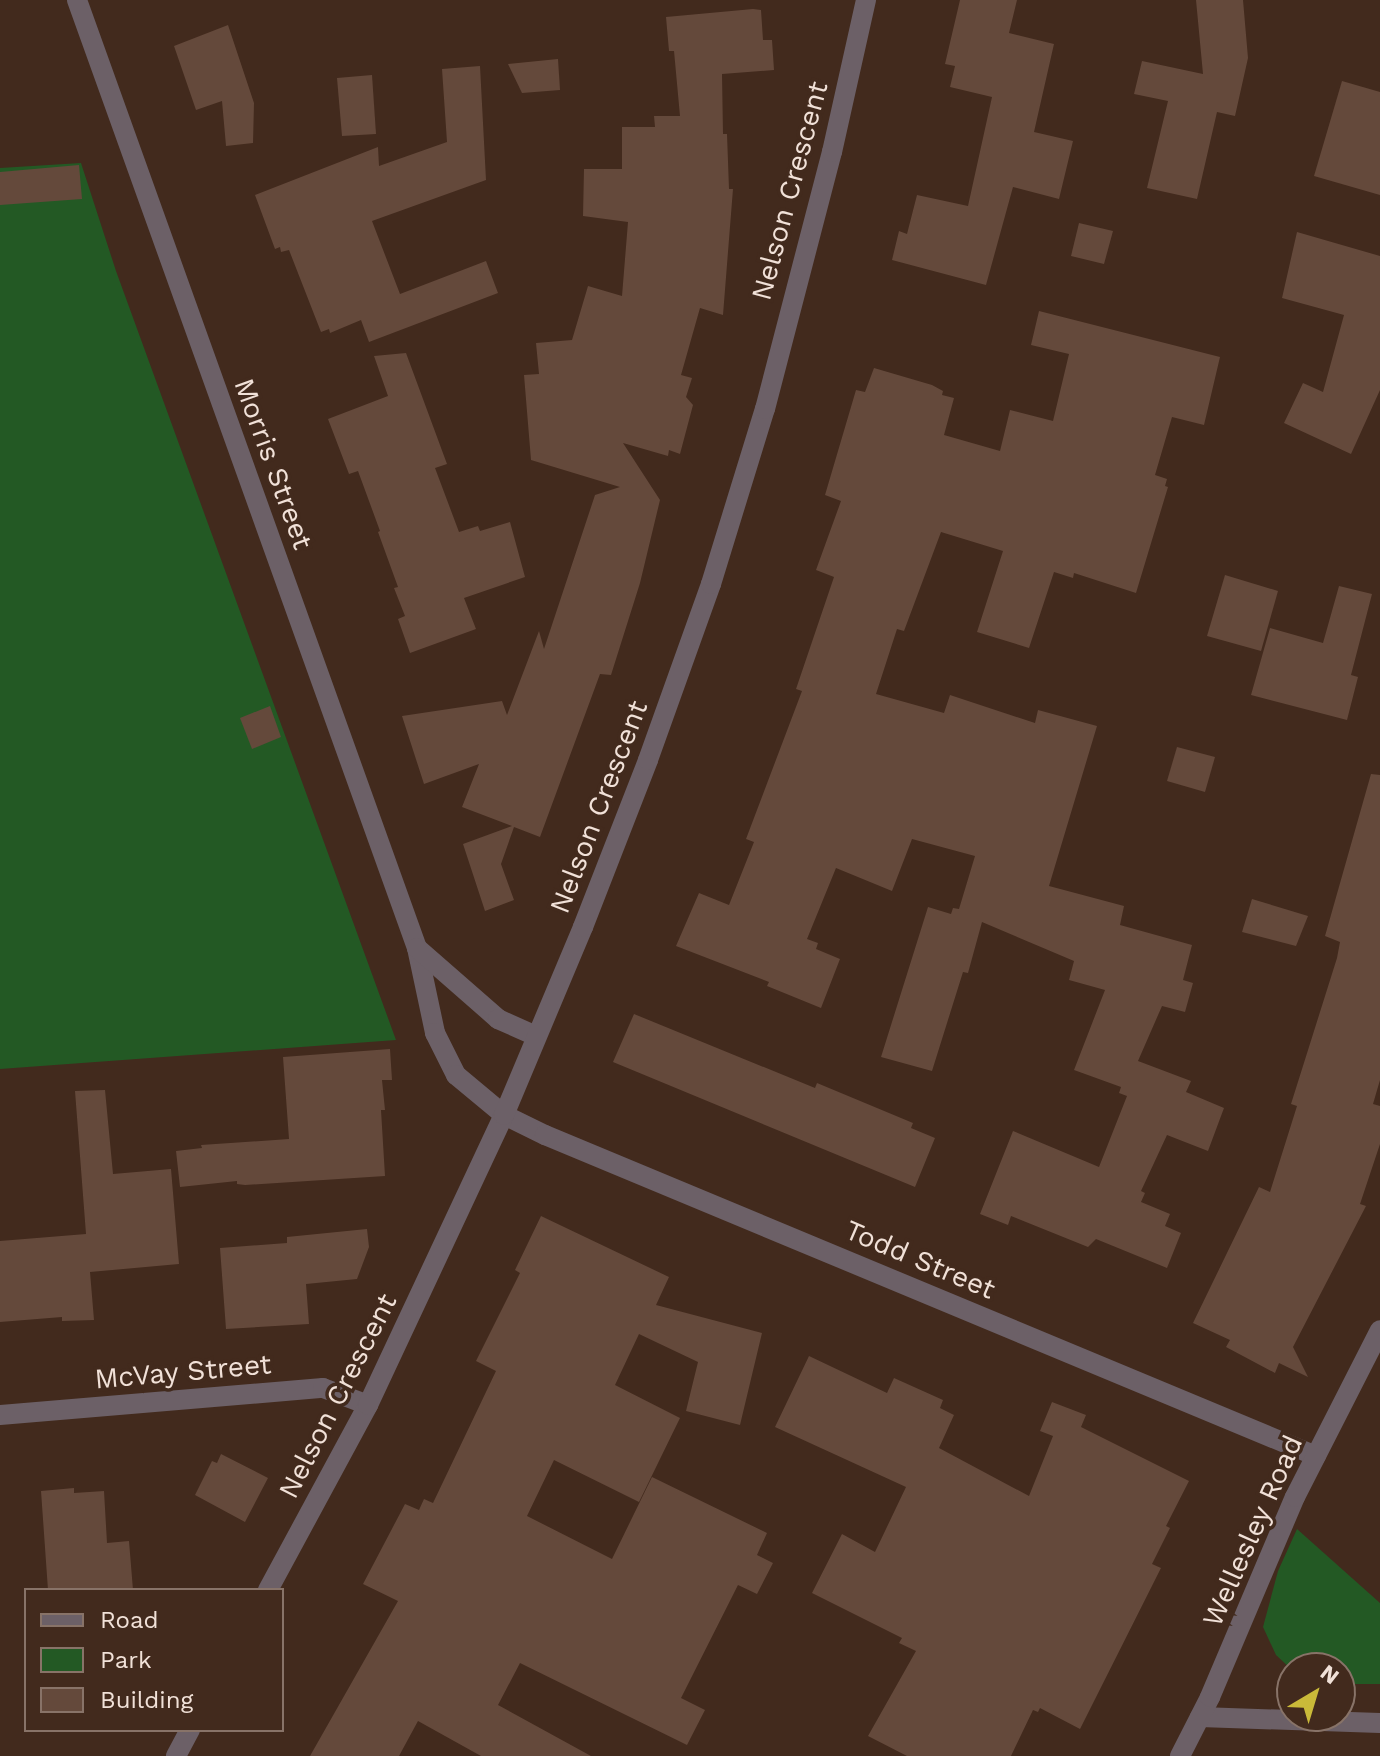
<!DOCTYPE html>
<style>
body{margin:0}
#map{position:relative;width:1380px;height:1756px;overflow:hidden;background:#422a1d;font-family:"Work Sans",sans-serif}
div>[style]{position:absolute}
.green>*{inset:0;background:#235924}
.building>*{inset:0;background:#64493b}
.minor>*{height:20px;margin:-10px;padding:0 10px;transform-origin:10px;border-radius:10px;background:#6c6067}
span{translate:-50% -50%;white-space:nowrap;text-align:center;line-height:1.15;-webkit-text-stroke:7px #422a1d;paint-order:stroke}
.street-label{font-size:28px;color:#f1e1d8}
.legend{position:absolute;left:24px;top:1588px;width:260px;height:144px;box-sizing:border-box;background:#422a1d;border:2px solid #887368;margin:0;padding:10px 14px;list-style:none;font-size:24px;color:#f1e1d8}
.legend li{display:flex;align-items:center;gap:16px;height:40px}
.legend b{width:40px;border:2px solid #887368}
.north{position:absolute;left:1276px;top:1652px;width:80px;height:80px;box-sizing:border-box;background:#422a1d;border:2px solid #887368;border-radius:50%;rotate:38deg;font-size:22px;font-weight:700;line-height:32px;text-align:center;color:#f1e1d8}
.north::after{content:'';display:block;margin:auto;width:28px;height:36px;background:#caba39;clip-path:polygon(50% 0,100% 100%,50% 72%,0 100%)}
</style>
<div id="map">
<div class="green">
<i style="clip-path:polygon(81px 163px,116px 271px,396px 1040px,0 1069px,0 168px)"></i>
<i style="clip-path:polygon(1297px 1529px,1380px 1603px,1380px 1684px,1340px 1684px,1340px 1668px,1292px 1670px,1276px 1655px,1263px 1627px,1278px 1571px)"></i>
</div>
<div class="building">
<i style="clip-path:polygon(960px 0,1017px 0,1009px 33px,1054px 44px,1034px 132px,1073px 141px,1059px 199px,1013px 187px,986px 285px,892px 260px,899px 231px,907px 234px,917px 195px,968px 206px,992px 97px,950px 87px,955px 66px,945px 64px)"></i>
<i style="clip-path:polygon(1196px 0,1243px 0,1248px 58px,1235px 116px,1217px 112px,1197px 199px,1147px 188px,1168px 101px,1134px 94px,1142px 61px,1203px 74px)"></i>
<i style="clip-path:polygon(753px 9px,761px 10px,763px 40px,772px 40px,774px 70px,722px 74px,723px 134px,727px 134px,729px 189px,733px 189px,723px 315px,700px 308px,681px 375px,692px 378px,686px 397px,693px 405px,680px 454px,669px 450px,668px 456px,623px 443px,660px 500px,640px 583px,611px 675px,600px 674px,540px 837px,514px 827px,501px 864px,514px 900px,485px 911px,463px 844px,512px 826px,462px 807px,479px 764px,424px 784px,402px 716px,502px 701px,507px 715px,539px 631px,544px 649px,595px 495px,620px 487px,531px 460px,524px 375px,539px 374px,536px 343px,572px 340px,588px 286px,622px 296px,628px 222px,583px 216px,584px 169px,622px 169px,622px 127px,655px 127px,654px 116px,680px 116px,674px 51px,669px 51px,666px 17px)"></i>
<i style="clip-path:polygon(228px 25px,254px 103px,253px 143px,226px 146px,222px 101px,196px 110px,174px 46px)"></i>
<i style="clip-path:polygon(558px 59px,560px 90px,522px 93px,508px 64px)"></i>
<i style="clip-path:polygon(480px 66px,486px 180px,372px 221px,400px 294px,486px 261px,498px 293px,369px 342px,361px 320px,330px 333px,329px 329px,321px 332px,289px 250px,281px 252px,280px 247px,275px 249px,255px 195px,378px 147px,379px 166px,447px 142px,442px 69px)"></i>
<i style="clip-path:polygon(372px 75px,376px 134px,342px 136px,337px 78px)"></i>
<i style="clip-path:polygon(1342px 81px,1380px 92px,1380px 195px,1314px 176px)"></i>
<i style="clip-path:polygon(79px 165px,82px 199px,0 205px,0 172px)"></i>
<i style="clip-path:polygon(1079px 223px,1113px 231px,1104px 264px,1071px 256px)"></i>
<i style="clip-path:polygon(1297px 232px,1380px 256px,1380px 390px,1351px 454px,1284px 423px,1303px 383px,1323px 392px,1344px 315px,1282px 298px)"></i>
<i style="clip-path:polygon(1039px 311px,1220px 357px,1204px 425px,1172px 417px,1155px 475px,1167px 479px,1165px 486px,1168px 487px,1136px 593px,1074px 573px,1073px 578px,1054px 572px,1029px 648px,977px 632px,1003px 551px,941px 532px,904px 631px,897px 629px,876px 694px,944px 713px,950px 695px,1035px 723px,1038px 710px,1097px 726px,1049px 886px,1124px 906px,1120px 925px,1192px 945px,1183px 980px,1193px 983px,1185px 1012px,1162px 1006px,1138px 1061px,1191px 1081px,1186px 1092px,1224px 1108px,1208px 1151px,1167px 1135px,1141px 1191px,1145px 1193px,1141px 1202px,1170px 1214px,1165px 1226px,1181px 1233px,1167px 1268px,1096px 1239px,1088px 1247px,1011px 1216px,1008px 1225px,980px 1214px,1013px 1131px,1099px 1167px,1127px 1096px,1119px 1093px,1121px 1087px,1074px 1070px,1105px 990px,1069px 980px,1074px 961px,982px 922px,968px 973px,963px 972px,932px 1071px,881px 1057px,928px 907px,951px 914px,953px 908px,959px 909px,975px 856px,912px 839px,892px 891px,836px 868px,807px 939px,818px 943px,816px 949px,840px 959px,821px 1008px,767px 986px,769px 982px,676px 946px,699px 893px,729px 905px,754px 842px,746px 839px,802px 691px,796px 689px,834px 577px,816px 570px,841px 501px,825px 495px,856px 390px,865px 392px,874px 368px,932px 385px,943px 391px,942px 395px,954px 398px,944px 435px,1000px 451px,1010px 410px,1053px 421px,1069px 354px,1031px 345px)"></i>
<i style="clip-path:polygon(406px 353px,447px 464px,435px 468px,459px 532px,478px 526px,480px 531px,510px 522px,525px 577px,464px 598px,476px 629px,410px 653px,398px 619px,405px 616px,394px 588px,398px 587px,378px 532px,380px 531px,358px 471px,349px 474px,328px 419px,388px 396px,374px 356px)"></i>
<i style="clip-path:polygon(1225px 575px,1278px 591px,1261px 651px,1207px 636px)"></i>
<i style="clip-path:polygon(1339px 586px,1372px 594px,1351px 675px,1358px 677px,1347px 720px,1251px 695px,1270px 628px,1323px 643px)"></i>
<i style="clip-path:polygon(270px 706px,281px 737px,252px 749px,240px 718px)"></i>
<i style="clip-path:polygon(1177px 747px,1215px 757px,1205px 792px,1167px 781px)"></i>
<i style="clip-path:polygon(1371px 774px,1380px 775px,1380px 1080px,1373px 1104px,1380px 1106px,1380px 1144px,1360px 1204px,1366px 1206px,1293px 1347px,1308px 1377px,1279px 1363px,1275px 1373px,1226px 1347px,1230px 1340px,1193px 1323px,1259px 1187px,1270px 1192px,1297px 1106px,1291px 1104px,1337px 958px,1340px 942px,1325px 936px)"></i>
<i style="clip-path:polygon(1252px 899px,1308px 916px,1296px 946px,1242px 932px)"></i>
<i style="clip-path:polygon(634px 1014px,815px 1088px,817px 1083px,913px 1123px,911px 1128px,935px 1138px,915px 1187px,613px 1062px)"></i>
<i style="clip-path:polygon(390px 1049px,392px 1080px,382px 1080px,385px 1110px,381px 1110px,385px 1176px,245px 1185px,237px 1184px,237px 1181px,180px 1187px,176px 1151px,202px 1148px,201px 1145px,289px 1139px,283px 1057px)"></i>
<i style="clip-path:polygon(105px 1090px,113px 1174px,171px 1169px,179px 1264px,90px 1272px,94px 1320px,62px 1321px,62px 1317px,0 1322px,0 1241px,86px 1234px,75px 1091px)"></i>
<i style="clip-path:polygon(541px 1216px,669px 1277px,656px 1305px,762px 1333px,740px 1425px,686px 1411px,698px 1362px,639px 1334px,615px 1385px,680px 1418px,639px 1502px,554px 1460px,527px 1516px,612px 1559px,652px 1477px,767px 1533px,757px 1555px,773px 1563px,757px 1594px,738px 1585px,681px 1698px,705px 1710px,687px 1745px,520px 1663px,498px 1705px,591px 1756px,481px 1756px,418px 1721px,399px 1756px,310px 1756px,398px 1601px,363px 1584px,405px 1504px,419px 1510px,424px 1499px,433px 1503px,496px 1371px,476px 1361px,520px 1273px,515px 1270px)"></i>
<i style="clip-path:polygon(367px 1229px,369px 1247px,357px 1279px,306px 1284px,309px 1324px,226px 1329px,220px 1248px,287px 1243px,287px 1237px)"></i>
<i style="clip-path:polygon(809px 1356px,887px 1393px,894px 1378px,943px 1400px,940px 1408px,954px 1415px,939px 1448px,1029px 1496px,1053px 1436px,1040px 1431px,1052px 1402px,1086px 1415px,1081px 1427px,1189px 1481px,1166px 1526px,1170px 1528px,1152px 1564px,1161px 1568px,1080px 1729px,1040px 1708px,1038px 1712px,1033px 1710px,1011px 1756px,907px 1756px,868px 1736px,916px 1651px,899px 1643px,902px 1638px,812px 1593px,842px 1534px,875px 1552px,906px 1487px,775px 1427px)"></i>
<i style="clip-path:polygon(221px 1454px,268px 1478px,245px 1522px,195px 1495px,212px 1461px,217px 1463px)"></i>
<i style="clip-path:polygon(74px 1488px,74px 1493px,104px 1491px,107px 1543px,129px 1541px,133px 1590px,48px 1590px,41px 1491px)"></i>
</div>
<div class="minor">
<i style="left:77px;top:0;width:1007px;rotate:70.27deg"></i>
<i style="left:417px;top:948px;width:87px;rotate:78deg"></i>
<i style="left:435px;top:1033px;width:47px;rotate:63.4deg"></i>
<i style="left:456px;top:1075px;width:62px;rotate:39.8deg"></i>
<i style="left:504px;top:1115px;width:46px;rotate:26deg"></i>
<i style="left:545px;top:1135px;width:835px;rotate:22.6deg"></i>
<i style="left:417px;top:948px;width:108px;rotate:41.2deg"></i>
<i style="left:498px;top:1019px;width:42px;rotate:24.1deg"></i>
<i style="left:0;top:1415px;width:324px;rotate:-4.8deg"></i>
<i style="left:323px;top:1388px;width:48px;rotate:20.7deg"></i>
<i style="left:268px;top:1590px;width:210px;rotate:-61.6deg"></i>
<i style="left:368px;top:1405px;width:320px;rotate:-64.9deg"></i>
<i style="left:504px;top:1115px;width:204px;rotate:-67.2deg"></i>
<i style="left:583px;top:927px;width:179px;rotate:-68.7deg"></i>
<i style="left:648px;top:760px;width:187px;rotate:-70.3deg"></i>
<i style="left:711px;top:584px;width:183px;rotate:-72.9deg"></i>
<i style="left:765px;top:409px;width:266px;rotate:-75.4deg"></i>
<i style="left:832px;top:152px;width:156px;rotate:-77.4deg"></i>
<i style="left:1200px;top:1717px;width:180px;rotate:1.9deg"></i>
<i style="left:176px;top:1756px;width:30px;rotate:-62deg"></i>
<i style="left:1180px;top:1756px;width:66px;rotate:-63deg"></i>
<i style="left:1210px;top:1697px;width:217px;rotate:-67deg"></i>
<i style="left:1295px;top:1497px;width:187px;rotate:-63deg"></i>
</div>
<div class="street-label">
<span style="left:790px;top:191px;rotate:-75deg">Nelson Crescent</span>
<span style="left:273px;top:464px;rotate:70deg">Morris Street</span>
<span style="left:599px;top:807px;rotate:-69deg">Nelson Crescent</span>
<span style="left:920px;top:1260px;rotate:23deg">Todd Street</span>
<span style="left:183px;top:1372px;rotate:-5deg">McVay Street</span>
<span style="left:338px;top:1396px;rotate:-63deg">Nelson Crescent</span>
<span style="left:1253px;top:1531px;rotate:-66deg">Wellesley Road</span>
</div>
<ul class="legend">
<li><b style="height:10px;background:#6c6067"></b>Road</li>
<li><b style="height:22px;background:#235924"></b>Park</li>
<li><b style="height:22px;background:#64493b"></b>Building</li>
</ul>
<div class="north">N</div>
</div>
